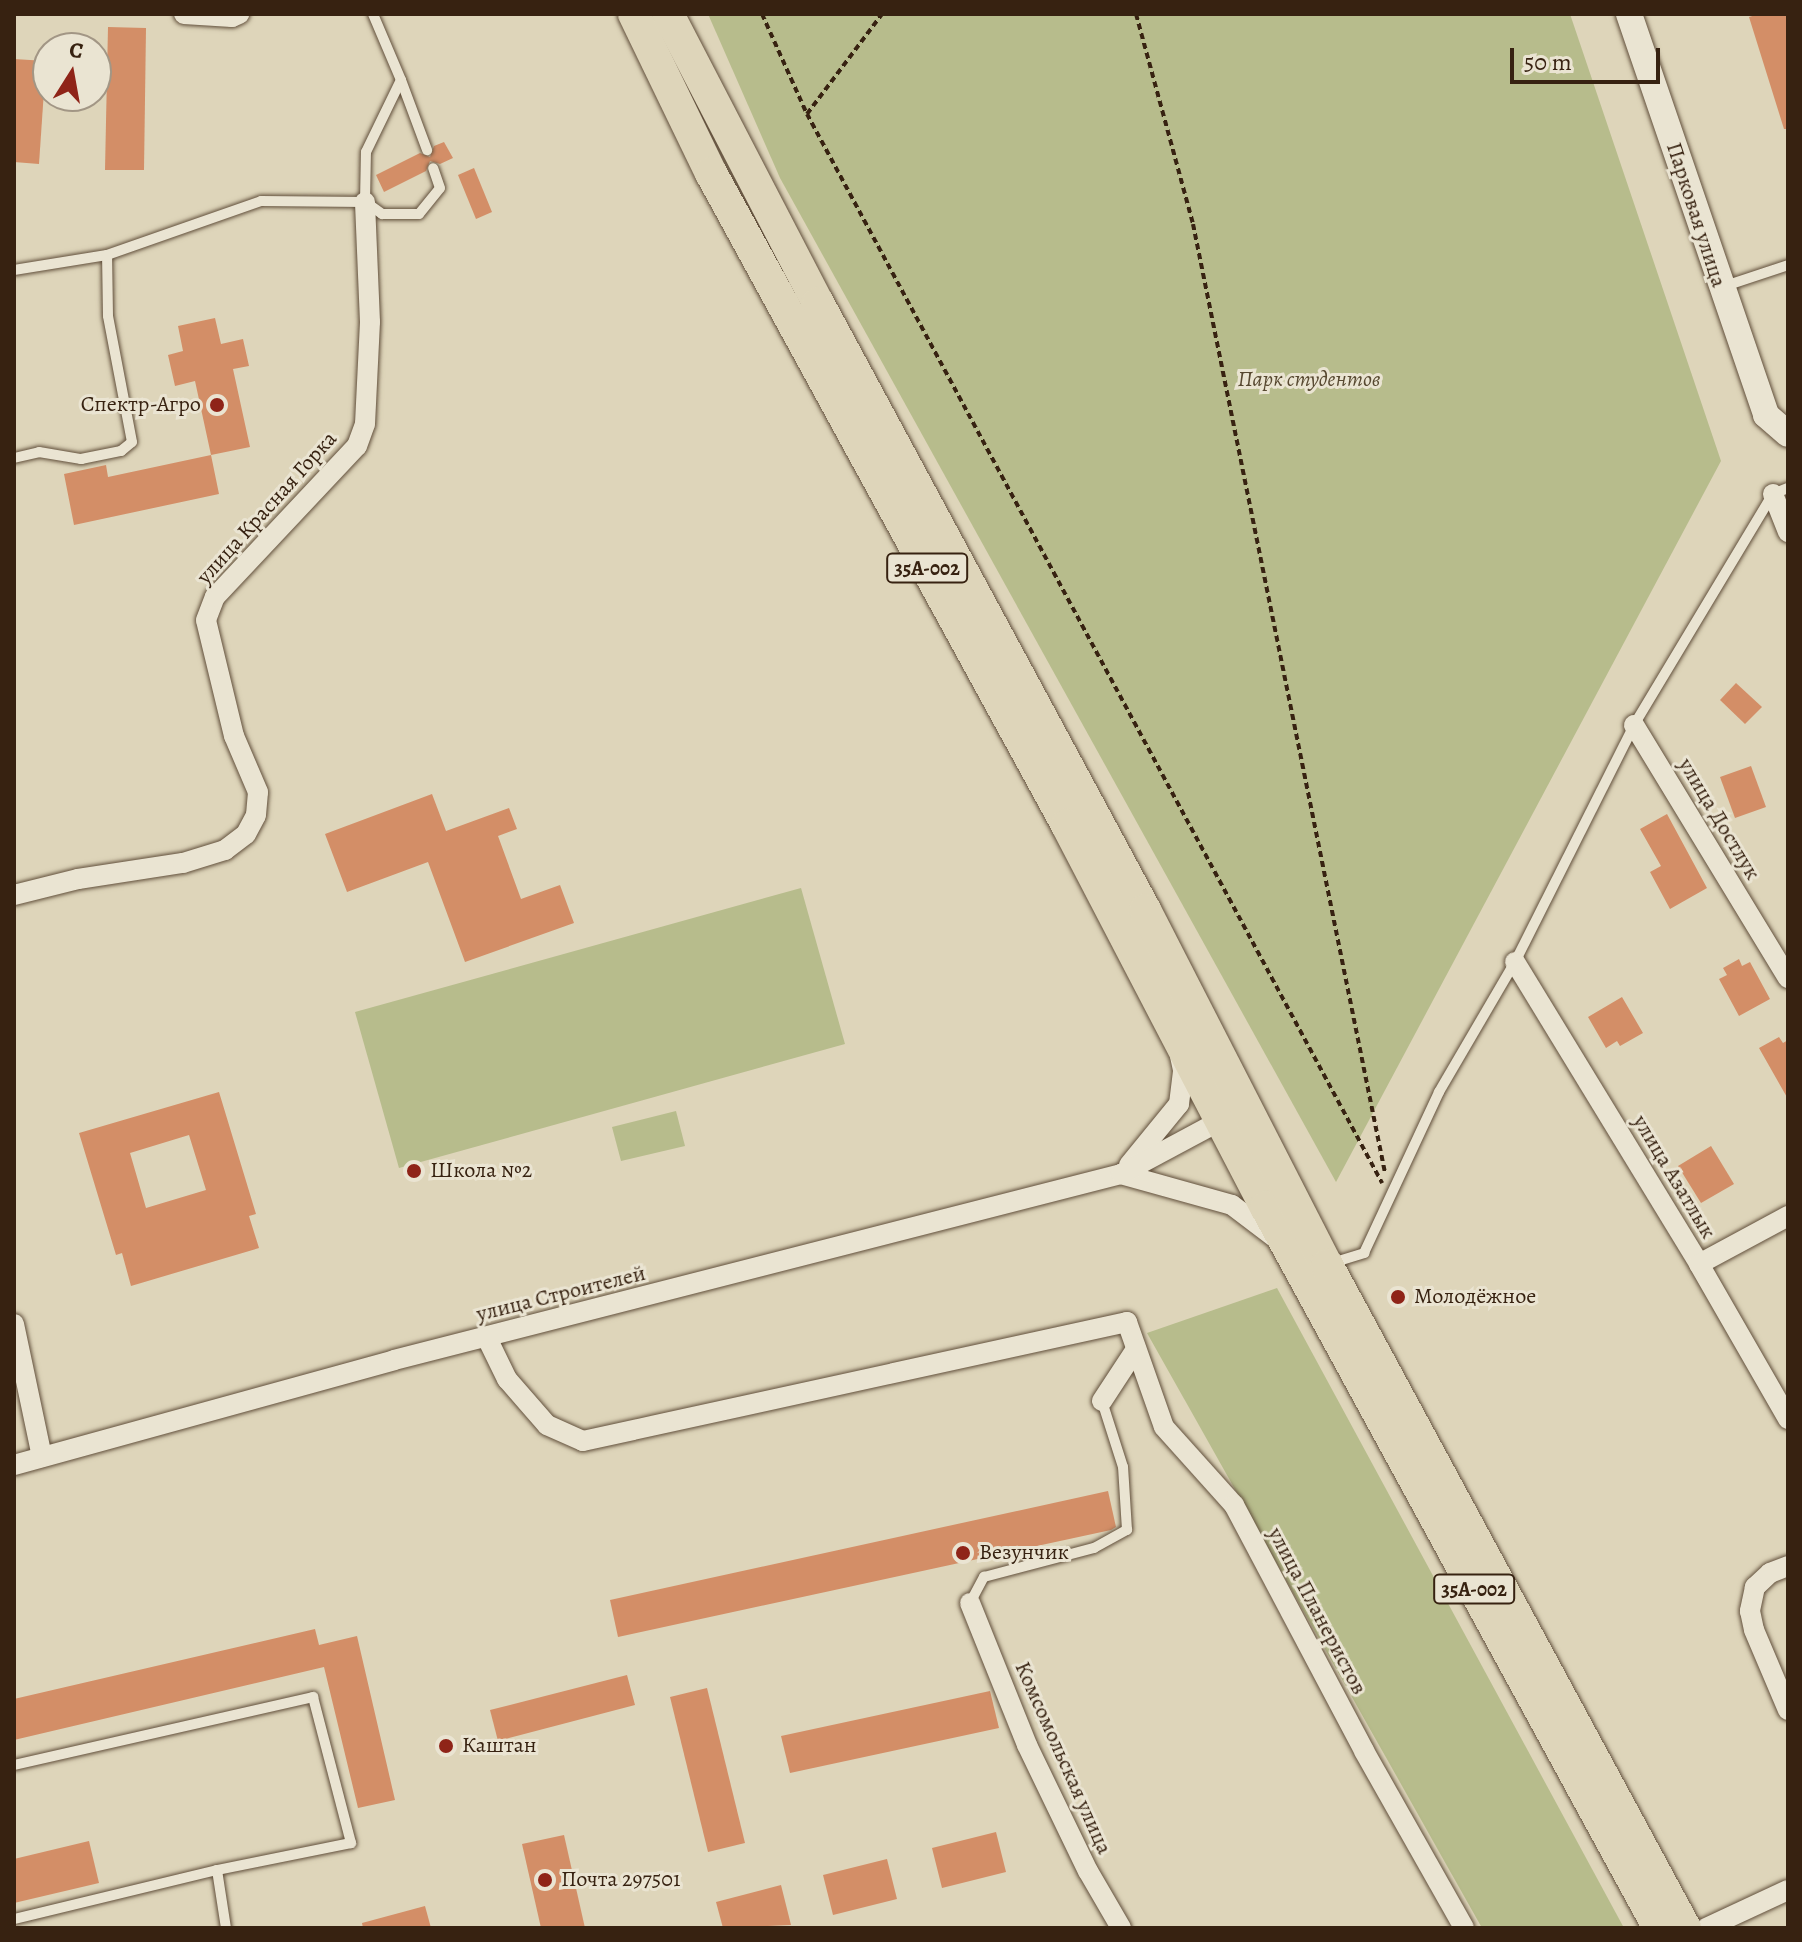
<!DOCTYPE html>
<meta charset="utf-8">
<style>
body{margin:0}
#map{position:relative;width:1802px;height:1942px;overflow:hidden;background:#ded5ba;font-family:Alegreya,serif}
div>[style]{position:absolute}
.green>*{inset:0;background:#b7bc8c}
.building>*{inset:0;background:#d38e67}
.path>*{height:4px;margin-top:-2px;transform-origin:0;background:repeating-linear-gradient(90deg,#372211 0 6px,transparent 0 10px)}
.roads{filter:drop-shadow(0 0 2px #614f3b) drop-shadow(0 0 2px #614f3b)}
.service>*{height:10px;margin:-5px;padding:0 5px;transform-origin:5px;border-radius:5px;background:#eae4d2}
.minor>*{height:20px;margin:-10px;padding:0 10px;transform-origin:10px;border-radius:10px;background:#eae4d2}
.tertiary>*{height:26px;margin:-13px;padding:0 13px;transform-origin:13px;border-radius:13px;background:#eae4d2}
.primary>*{height:32px;margin:-16px;padding:0 16px;transform-origin:16px;border-radius:16px;background:#ded5ba}
.dots>*{width:22px;height:22px;translate:-50% -50%;box-sizing:border-box;border:4px solid #eae4d2;border-radius:50%}
span{translate:-50% -50%;white-space:nowrap;text-align:center;line-height:1.15;-webkit-text-stroke:6px #eae4d2;paint-order:stroke}
.shield-label span{padding:2px 6px;background:#eae4d2;border:2px solid;border-radius:6px;-webkit-text-stroke-width:0}
.shield-label{font-size:20px;color:#372211;font-weight:700}
.street-label{font-size:22px;color:#372211}
.park-label{font-size:22px;color:#574830;font-style:italic}
.poi-label{font-size:22px;color:#372211}
.right{translate:-100% -50%;text-align:right}
.left{translate:0 -50%;text-align:left}
.frame{position:absolute;inset:0;border:16px solid #372211;pointer-events:none}
.north{position:absolute;left:32px;top:32px;width:80px;height:80px;box-sizing:border-box;background:#eae4d2;border:2px solid #a29685;border-radius:50%;rotate:11deg;font-size:22px;font-weight:700;line-height:32px;text-align:center;color:#372211}
.north::after{content:'';display:block;margin:auto;width:28px;height:36px;background:#8f2418;clip-path:polygon(50% 0,100% 100%,50% 72%,0 100%)}
.scale{position:absolute;left:1510px;top:48px;width:150px;height:36px;box-sizing:border-box;border:4px solid #372211;border-top:0;padding-left:10px;font-size:24px;line-height:28px;white-space:nowrap;color:#372211;-webkit-text-stroke:6px #eae4d2;paint-order:stroke}
</style>
<div id="map">
<div class="green">
<i style="clip-path:polygon(708px 14px,1570px 14px,1721px 461px,1336px 1182px,780px 178px)"></i>
<i style="clip-path:polygon(801px 888px,845px 1044px,399px 1168px,355px 1012px)"></i>
<i style="clip-path:polygon(676px 1111px,685px 1146px,621px 1161px,612px 1127px)"></i>
<i style="clip-path:polygon(1277px 1288px,1624px 1928px,1482px 1928px,1147px 1333px)"></i>
</div>
<div class="building">
<i style="clip-path:polygon(1759px 14px,1788px 14px,1788px 129px,1784px 129px,1749px 17px)"></i>
<i style="clip-path:polygon(108px 27px,146px 28px,144px 170px,105px 170px)"></i>
<i style="clip-path:polygon(14px 59px,46px 61px,39px 164px,14px 162px)"></i>
<i style="clip-path:polygon(444px 142px,453px 158px,440px 164px,430px 161px,426px 171px,384px 192px,376px 175px,420px 153px,430px 157px,434px 146px)"></i>
<i style="clip-path:polygon(474px 168px,492px 212px,476px 219px,458px 175px)"></i>
<i style="clip-path:polygon(215px 318px,221px 344px,243px 339px,249px 366px,233px 369px,250px 447px,211px 455px,195px 381px,175px 386px,168px 355px,183px 351px,178px 326px)"></i>
<i style="clip-path:polygon(211px 455px,219px 494px,74px 525px,64px 474px,106px 465px,108px 477px)"></i>
<i style="clip-path:polygon(1736px 683px,1762px 707px,1745px 724px,1720px 700px)"></i>
<i style="clip-path:polygon(1751px 766px,1766px 807px,1735px 818px,1720px 777px)"></i>
<i style="clip-path:polygon(432px 794px,446px 831px,509px 808px,517px 829px,498px 836px,521px 899px,560px 885px,574px 923px,465px 962px,428px 862px,347px 892px,325px 834px)"></i>
<i style="clip-path:polygon(1667px 814px,1707px 888px,1670px 909px,1650px 872px,1661px 866px,1640px 829px)"></i>
<i style="clip-path:polygon(1739px 959px,1742px 966px,1750px 962px,1770px 999px,1739px 1016px,1719px 979px,1727px 975px,1723px 968px)"></i>
<i style="clip-path:polygon(1622px 997px,1643px 1033px,1620px 1046px,1617px 1041px,1606px 1048px,1588px 1017px)"></i>
<i style="clip-path:polygon(1779px 1037px,1783px 1043px,1788px 1040px,1788px 1099px,1759px 1048px)"></i>
<i style="clip-path:polygon(evenodd,219px 1092px,256px 1214px,249px 1216px,259px 1248px,131px 1286px,122px 1253px,116px 1255px,79px 1133px,219px 1092px,189px 1135px,206px 1190px,146px 1208px,130px 1153px,189px 1135px)"></i>
<i style="clip-path:polygon(1711px 1146px,1734px 1184px,1701px 1203px,1678px 1166px)"></i>
<i style="clip-path:polygon(1108px 1491px,1116px 1527px,1111px 1530px,618px 1637px,610px 1600px)"></i>
<i style="clip-path:polygon(315px 1629px,319px 1645px,357px 1636px,395px 1800px,358px 1808px,324px 1667px,14px 1740px,14px 1699px)"></i>
<i style="clip-path:polygon(627px 1675px,635px 1705px,498px 1741px,490px 1710px)"></i>
<i style="clip-path:polygon(707px 1688px,745px 1843px,708px 1852px,670px 1697px)"></i>
<i style="clip-path:polygon(990px 1691px,999px 1728px,790px 1773px,781px 1736px)"></i>
<i style="clip-path:polygon(996px 1832px,1006px 1872px,942px 1888px,932px 1848px)"></i>
<i style="clip-path:polygon(564px 1835px,585px 1928px,541px 1928px,522px 1844px)"></i>
<i style="clip-path:polygon(89px 1841px,99px 1883px,14px 1903px,14px 1859px)"></i>
<i style="clip-path:polygon(887px 1859px,897px 1899px,833px 1915px,823px 1875px)"></i>
<i style="clip-path:polygon(781px 1885px,791px 1925px,723px 1928px,716px 1902px)"></i>
<i style="clip-path:polygon(425px 1906px,431px 1928px,363px 1928px,362px 1923px)"></i>
</div>
<div class="path">
<i style="left:762px;top:14px;width:110px;rotate:65.8deg"></i>
<i style="left:807px;top:114px;width:1214px;rotate:61.72deg"></i>
<i style="left:1136px;top:14px;width:218px;rotate:74.8deg"></i>
<i style="left:1193px;top:224px;width:968px;rotate:78.56deg"></i>
<i style="left:807px;top:114px;width:125px;rotate:-53.1deg"></i>
</div>
<div class="roads">
<div class="service">
<i style="left:401px;top:80px;width:75px;rotate:69.6deg"></i>
<i style="left:367px;top:203px;width:19px;rotate:36deg"></i>
<i style="left:382px;top:214px;width:37px"></i>
<i style="left:419px;top:214px;width:33px;rotate:-51deg"></i>
<i style="left:440px;top:188px;width:21px;rotate:-109deg"></i>
<i style="left:14px;top:270px;width:94px;rotate:-9.2deg"></i>
<i style="left:107px;top:255px;width:163px;rotate:-19.3deg"></i>
<i style="left:261px;top:201px;width:104px;rotate:0.6deg"></i>
<i style="left:365px;top:202px;width:50px;rotate:-88.9deg"></i>
<i style="left:366px;top:152px;width:80px;rotate:-64.1deg"></i>
<i style="left:401px;top:80px;width:72px;rotate:-113deg"></i>
<i style="left:1722px;top:287px;width:70px;rotate:-18.4deg"></i>
<i style="left:14px;top:458px;width:26px;rotate:-13deg"></i>
<i style="left:39px;top:452px;width:43px;rotate:9.5deg"></i>
<i style="left:81px;top:459px;width:41px;rotate:-11.3deg"></i>
<i style="left:121px;top:451px;width:14px;rotate:-39deg"></i>
<i style="left:132px;top:442px;width:128px;rotate:-100.8deg"></i>
<i style="left:108px;top:316px;width:61px;rotate:-90.9deg"></i>
<i style="left:1332px;top:1263px;width:34px;rotate:-17deg"></i>
<i style="left:1364px;top:1253px;width:178px;rotate:-65deg"></i>
<i style="left:1439px;top:1092px;width:151px;rotate:-59.7deg"></i>
<i style="left:1515px;top:962px;width:265px;rotate:-63.3deg"></i>
<i style="left:1634px;top:725px;width:270px;rotate:-59deg"></i>
<i style="left:1773px;top:494px;width:16px;rotate:-22deg"></i>
<i style="left:970px;top:1603px;width:30px;rotate:-62deg"></i>
<i style="left:984px;top:1577px;width:114px;rotate:-14.8deg"></i>
<i style="left:1094px;top:1548px;width:38px;rotate:-29deg"></i>
<i style="left:1127px;top:1530px;width:63px;rotate:-93.6deg"></i>
<i style="left:1123px;top:1467px;width:69px;rotate:-107.7deg"></i>
<i style="left:14px;top:1765px;width:307px;rotate:-12.8deg"></i>
<i style="left:313px;top:1697px;width:151px;rotate:75.4deg"></i>
<i style="left:351px;top:1843px;width:137px;rotate:168.6deg"></i>
<i style="left:217px;top:1870px;width:209px;rotate:166.4deg"></i>
<i style="left:217px;top:1870px;width:59px;rotate:81.2deg"></i>
</div>
<div class="minor">
<i style="left:184px;top:14px;width:48px;rotate:3.6deg"></i>
<i style="left:232px;top:17px;width:8px;rotate:-23deg"></i>
<i style="left:1773px;top:494px;width:41px;rotate:68.5deg"></i>
<i style="left:1634px;top:725px;width:296px;rotate:58.7deg"></i>
<i style="left:14px;top:895px;width:66px;rotate:-14deg"></i>
<i style="left:78px;top:879px;width:106px;rotate:-8.7deg"></i>
<i style="left:183px;top:863px;width:44px;rotate:-17.2deg"></i>
<i style="left:225px;top:850px;width:26px;rotate:-37deg"></i>
<i style="left:246px;top:834px;width:21px;rotate:-62deg"></i>
<i style="left:256px;top:815px;width:23px;rotate:-85deg"></i>
<i style="left:258px;top:792px;width:61px;rotate:-113.2deg"></i>
<i style="left:234px;top:736px;width:119px;rotate:-103.6deg"></i>
<i style="left:206px;top:620px;width:25px;rotate:-69deg"></i>
<i style="left:215px;top:597px;width:207px;rotate:-46.8deg"></i>
<i style="left:357px;top:446px;width:23px;rotate:-70deg"></i>
<i style="left:365px;top:424px;width:102px;rotate:-87.2deg"></i>
<i style="left:370px;top:322px;width:120px;rotate:-92.4deg"></i>
<i style="left:1515px;top:962px;width:354px;rotate:58.6deg"></i>
<i style="left:1699px;top:1264px;width:179px;rotate:60.1deg"></i>
<i style="left:1129px;top:1165px;width:79px;rotate:-50.7deg"></i>
<i style="left:1179px;top:1104px;width:34px;rotate:-83deg"></i>
<i style="left:1183px;top:1070px;width:14px;rotate:-102deg"></i>
<i style="left:1121px;top:1174px;width:115px;rotate:15.6deg"></i>
<i style="left:1232px;top:1205px;width:53px;rotate:37.3deg"></i>
<i style="left:1699px;top:1264px;width:101px;rotate:-28.3deg"></i>
<i style="left:14px;top:1324px;width:136px;rotate:78.1deg"></i>
<i style="left:487px;top:1338px;width:46px;rotate:64deg"></i>
<i style="left:507px;top:1379px;width:61px;rotate:49deg"></i>
<i style="left:547px;top:1425px;width:39px;rotate:24deg"></i>
<i style="left:583px;top:1441px;width:557px;rotate:-12.34deg"></i>
<i style="left:1127px;top:1322px;width:111px;rotate:70.6deg"></i>
<i style="left:1164px;top:1427px;width:105px;rotate:48.1deg"></i>
<i style="left:1234px;top:1505px;width:278px;rotate:62.1deg"></i>
<i style="left:1364px;top:1751px;width:203px;rotate:60.5deg"></i>
<i style="left:1102px;top:1401px;width:62px;rotate:-56.8deg"></i>
<i style="left:14px;top:1465px;width:394px;rotate:-15.4deg"></i>
<i style="left:394px;top:1360px;width:750px;rotate:-14.35deg"></i>
<i style="left:1121px;top:1174px;width:123px;rotate:-28.2deg"></i>
<i style="left:1788px;top:1566px;width:19px;rotate:159deg"></i>
<i style="left:1770px;top:1573px;width:21px;rotate:137deg"></i>
<i style="left:1755px;top:1587px;width:25px;rotate:102deg"></i>
<i style="left:1750px;top:1611px;width:19px;rotate:78deg"></i>
<i style="left:1754px;top:1630px;width:87px;rotate:67deg"></i>
<i style="left:970px;top:1603px;width:153px;rotate:68.1deg"></i>
<i style="left:1027px;top:1745px;width:140px;rotate:64.2deg"></i>
<i style="left:1088px;top:1871px;width:66px;rotate:59.9deg"></i>
<i style="left:1706px;top:1928px;width:90px;rotate:-24.9deg"></i>
</div>
<div class="tertiary">
<i style="left:1629px;top:14px;width:424px;rotate:71.1deg"></i>
<i style="left:1766px;top:415px;width:29px;rotate:41deg"></i>
</div>
<div class="primary">
<i style="left:634px;top:14px;width:177px;rotate:64.2deg"></i>
<i style="left:711px;top:173px;width:743px;rotate:61.36deg"></i>
<i style="left:1067px;top:825px;width:431px;rotate:62.5deg"></i>
<i style="left:1266px;top:1207px;width:821px;rotate:61.41deg"></i>
<i style="left:668px;top:14px;width:326px;rotate:62.6deg"></i>
<i style="left:818px;top:303px;width:689px;rotate:61.69deg"></i>
<i style="left:1145px;top:910px;width:399px;rotate:62.9deg"></i>
<i style="left:1327px;top:1265px;width:753px;rotate:61.63deg"></i>
</div>
</div>
<div class="dots">
<i style="left:217px;top:405px;background:#8f2418"></i>
<i style="left:414px;top:1171px;background:#8f2418"></i>
<i style="left:1398px;top:1297px;background:#8f2418"></i>
<i style="left:963px;top:1553px;background:#8f2418"></i>
<i style="left:446px;top:1746px;background:#8f2418"></i>
<i style="left:545px;top:1880px;background:#8f2418"></i>
</div>
<div class="shield-label">
<span style="left:927px;top:568px">35А-002</span>
<span style="left:1474px;top:1589px">35А-002</span>
</div>
<div class="street-label">
<span style="left:1696px;top:215px;rotate:72deg">Парковая улица</span>
<span style="left:267px;top:508px;rotate:-48deg">улица Красная Горка</span>
<span style="left:1719px;top:819px;rotate:59deg">улица Достлук</span>
<span style="left:1674px;top:1177px;rotate:59deg">улица Азатлык</span>
<span style="left:561px;top:1294px;rotate:-14deg">улица Строителей</span>
<span style="left:1317px;top:1611px;rotate:62deg">улица Планеристов</span>
<span style="left:1063px;top:1758px;rotate:66deg">Комсомольская улица</span>
</div>
<div class="park-label">
<span style="left:1309px;top:380px">Парк студентов</span>
</div>
<div class="poi-label">
<span class="right" style="left:201px;top:405px">Спектр-Агро</span>
<span class="left" style="left:430px;top:1171px">Школа №2</span>
<span class="left" style="left:1414px;top:1297px">Молодёжное</span>
<span class="left" style="left:979px;top:1553px">Везунчик</span>
<span class="left" style="left:462px;top:1746px">Каштан</span>
<span class="left" style="left:561px;top:1880px">Почта 297501</span>
</div>
<div class="frame"></div>
<div class="north">С</div>
<div class="scale">50 m</div>
</div>
